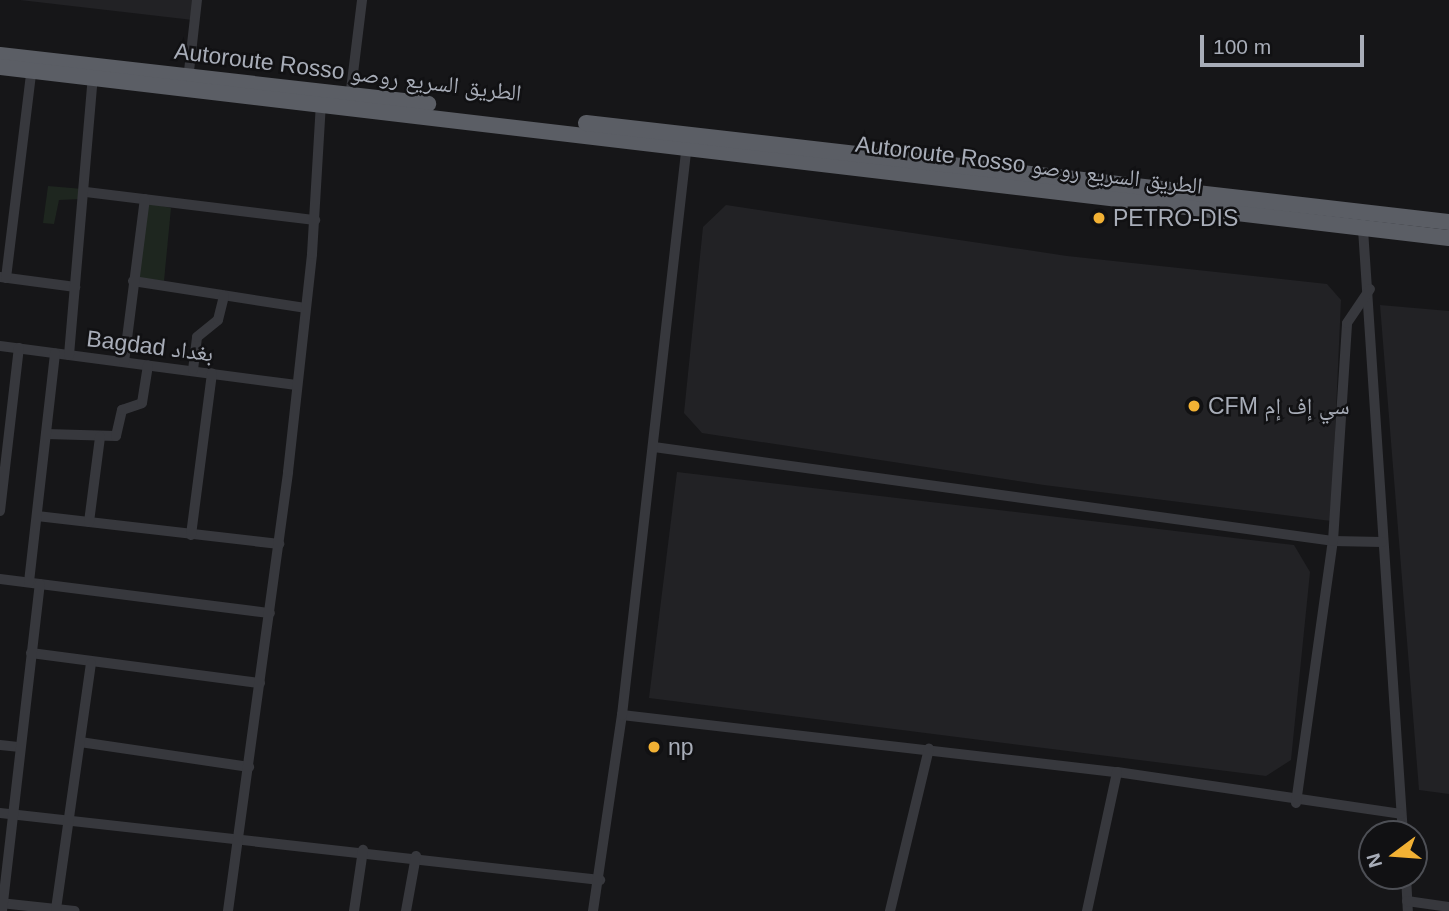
<!DOCTYPE html>
<meta charset="utf-8">
<style>
body{margin:0}
#map{position:relative;width:1449px;height:911px;overflow:hidden;background:#161618;font-family:Helvetica,"Noto Naskh Arabic",sans-serif}
div>[style]{position:absolute}
.built>*{inset:0;background:#222225}
.green>*{inset:0;background:#1e261f}
.minor>*{height:10px;margin:-5px;padding:0 5px;transform-origin:5px;border-radius:5px;background:#37383d}
.trunk>*{height:16px;margin:-8px;padding:0 8px;transform-origin:8px;border-radius:8px;background:#5b5e65}
.dots>*{width:19px;height:19px;translate:-50% -50%;box-sizing:border-box;border:4px solid #111113;border-radius:50%}
span{translate:-50% -50%;white-space:nowrap;text-align:center;line-height:1.15;-webkit-text-stroke:5px #111113;paint-order:stroke}
.street-label{font-size:23px;color:#a8adb8}
.poi-label{font-size:23px;color:#a8adb8}
.left{translate:0 -50%;text-align:left}
.north{position:absolute;left:1358px;top:820px;width:70px;height:70px;box-sizing:border-box;background:#111113;border:2px solid #4d4f55;border-radius:50%;rotate:254deg;font-size:19px;font-weight:700;line-height:28px;text-align:center;color:#a8adb8}
.north::after{content:'';display:block;margin:auto;width:24px;height:32px;background:#f2b134;clip-path:polygon(50% 0,100% 100%,50% 72%,0 100%)}
.scale{position:absolute;left:1200px;top:35px;width:164px;height:32px;box-sizing:border-box;border:4px solid #a8adb8;border-top:0;padding-left:9px;font-size:21px;line-height:24px;white-space:nowrap;color:#a8adb8;-webkit-text-stroke:5px #111113;paint-order:stroke}
</style>
<div id="map">
<div class="built">
<i style="clip-path:polygon(20px 0,195px 0,193px 20px)"></i>
<i style="clip-path:polygon(726px 205px,1067px 256px,1327px 284px,1341px 300px,1331px 521px,1044px 485px,702px 433px,684px 413px,703px 227px)"></i>
<i style="clip-path:polygon(1380px 305px,1449px 311px,1449px 794px,1419px 790px)"></i>
<i style="clip-path:polygon(677px 472px,1294px 545px,1310px 572px,1291px 760px,1266px 776px,649px 698px)"></i>
</div>
<div class="green">
<i style="clip-path:polygon(48px 186px,83px 189px,81px 199px,59px 200px,54px 224px,43px 223px)"></i>
<i style="clip-path:polygon(148px 203px,171px 208px,164px 281px,138px 278px)"></i>
</div>
<div class="minor">
<i style="left:188px;top:80px;width:81px;rotate:-83.6deg"></i>
<i style="left:350px;top:98px;width:99px;rotate:-83deg"></i>
<i style="left:86px;top:192px;width:231px;rotate:7deg"></i>
<i style="left:1363px;top:229px;width:606px;rotate:86.22deg"></i>
<i style="left:0;top:277px;width:76px;rotate:7.6deg"></i>
<i style="left:6px;top:278px;width:214px;rotate:-83deg"></i>
<i style="left:133px;top:281px;width:174px;rotate:8.9deg"></i>
<i style="left:0;top:346px;width:299px;rotate:7.5deg"></i>
<i style="left:69px;top:355px;width:283px;rotate:-85.1deg"></i>
<i style="left:124px;top:362px;width:164px;rotate:-82.7deg"></i>
<i style="left:193px;top:370px;width:33px;rotate:-83deg"></i>
<i style="left:197px;top:337px;width:27px;rotate:-39deg"></i>
<i style="left:218px;top:320px;width:25px;rotate:-76deg"></i>
<i style="left:46px;top:434px;width:70px;rotate:1.6deg"></i>
<i style="left:116px;top:436px;width:27px;rotate:-77deg"></i>
<i style="left:122px;top:410px;width:21px;rotate:-19deg"></i>
<i style="left:142px;top:403px;width:38px;rotate:-81deg"></i>
<i style="left:654px;top:447px;width:685px;rotate:7.88deg"></i>
<i style="left:1333px;top:541px;width:49px;rotate:1.2deg"></i>
<i style="left:0;top:511px;width:164px;rotate:-83.4deg"></i>
<i style="left:37px;top:516px;width:244px;rotate:6.6deg"></i>
<i style="left:89px;top:522px;width:86px;rotate:-82.6deg"></i>
<i style="left:191px;top:535px;width:163px;rotate:-82.6deg"></i>
<i style="left:0;top:579px;width:272px;rotate:7.2deg"></i>
<i style="left:29px;top:582px;width:230px;rotate:-83.5deg"></i>
<i style="left:31px;top:653px;width:231px;rotate:7.5deg"></i>
<i style="left:622px;top:715px;width:498px;rotate:6.6deg"></i>
<i style="left:1117px;top:772px;width:287px;rotate:8.4deg"></i>
<i style="left:80px;top:742px;width:171px;rotate:8.4deg"></i>
<i style="left:0;top:745px;width:18px;rotate:6deg"></i>
<i style="left:1296px;top:803px;width:265px;rotate:-82deg"></i>
<i style="left:1333px;top:541px;width:218px;rotate:-86.3deg"></i>
<i style="left:1347px;top:323px;width:41px;rotate:-55.9deg"></i>
<i style="left:0;top:813px;width:604px;rotate:6.37deg"></i>
<i style="left:1406px;top:876px;width:35px;rotate:87deg"></i>
<i style="left:1407px;top:901px;width:42px;rotate:8.1deg"></i>
<i style="left:0;top:903px;width:75px;rotate:6.1deg"></i>
<i style="left:56px;top:909px;width:248px;rotate:-81.9deg"></i>
<i style="left:2px;top:911px;width:329px;rotate:-83.4deg"></i>
<i style="left:228px;top:911px;width:443px;rotate:-82.2deg"></i>
<i style="left:288px;top:472px;width:219px;rotate:-83.7deg"></i>
<i style="left:312px;top:254px;width:152px;rotate:-86.6deg"></i>
<i style="left:354px;top:911px;width:62px;rotate:-81.6deg"></i>
<i style="left:406px;top:911px;width:56px;rotate:-79.7deg"></i>
<i style="left:593px;top:911px;width:198px;rotate:-81.6deg"></i>
<i style="left:622px;top:715px;width:575px;rotate:-83.51deg"></i>
<i style="left:890px;top:911px;width:167px;rotate:-76.5deg"></i>
<i style="left:1087px;top:911px;width:142px;rotate:-77.8deg"></i>
</div>
<div class="trunk">
<i style="left:0;top:55px;width:431px;rotate:6.5deg"></i>
<i style="left:0;top:67px;width:1459px;rotate:6.73deg"></i>
<i style="left:586px;top:123px;width:869px;rotate:6.54deg"></i>
</div>
<div class="dots">
<i style="left:1099px;top:218px;background:#f2b134"></i>
<i style="left:1194px;top:406px;background:#f2b134"></i>
<i style="left:654px;top:747px;background:#f2b134"></i>
</div>
<div class="street-label">
<span style="left:348px;top:72px;rotate:7deg">Autoroute Rosso الطريق السريع روصو</span>
<span style="left:1029px;top:165px;rotate:7deg">Autoroute Rosso الطريق السريع روصو</span>
<span style="left:150px;top:346px;rotate:7deg">Bagdad بغداد</span>
</div>
<div class="poi-label">
<span class="left" style="left:1113px;top:218px">PETRO-DIS</span>
<span class="left" style="left:1208px;top:406px">CFM سي إف إم</span>
<span class="left" style="left:668px;top:747px">np</span>
</div>
<div class="north">N</div>
<div class="scale">100 m</div>
</div>
